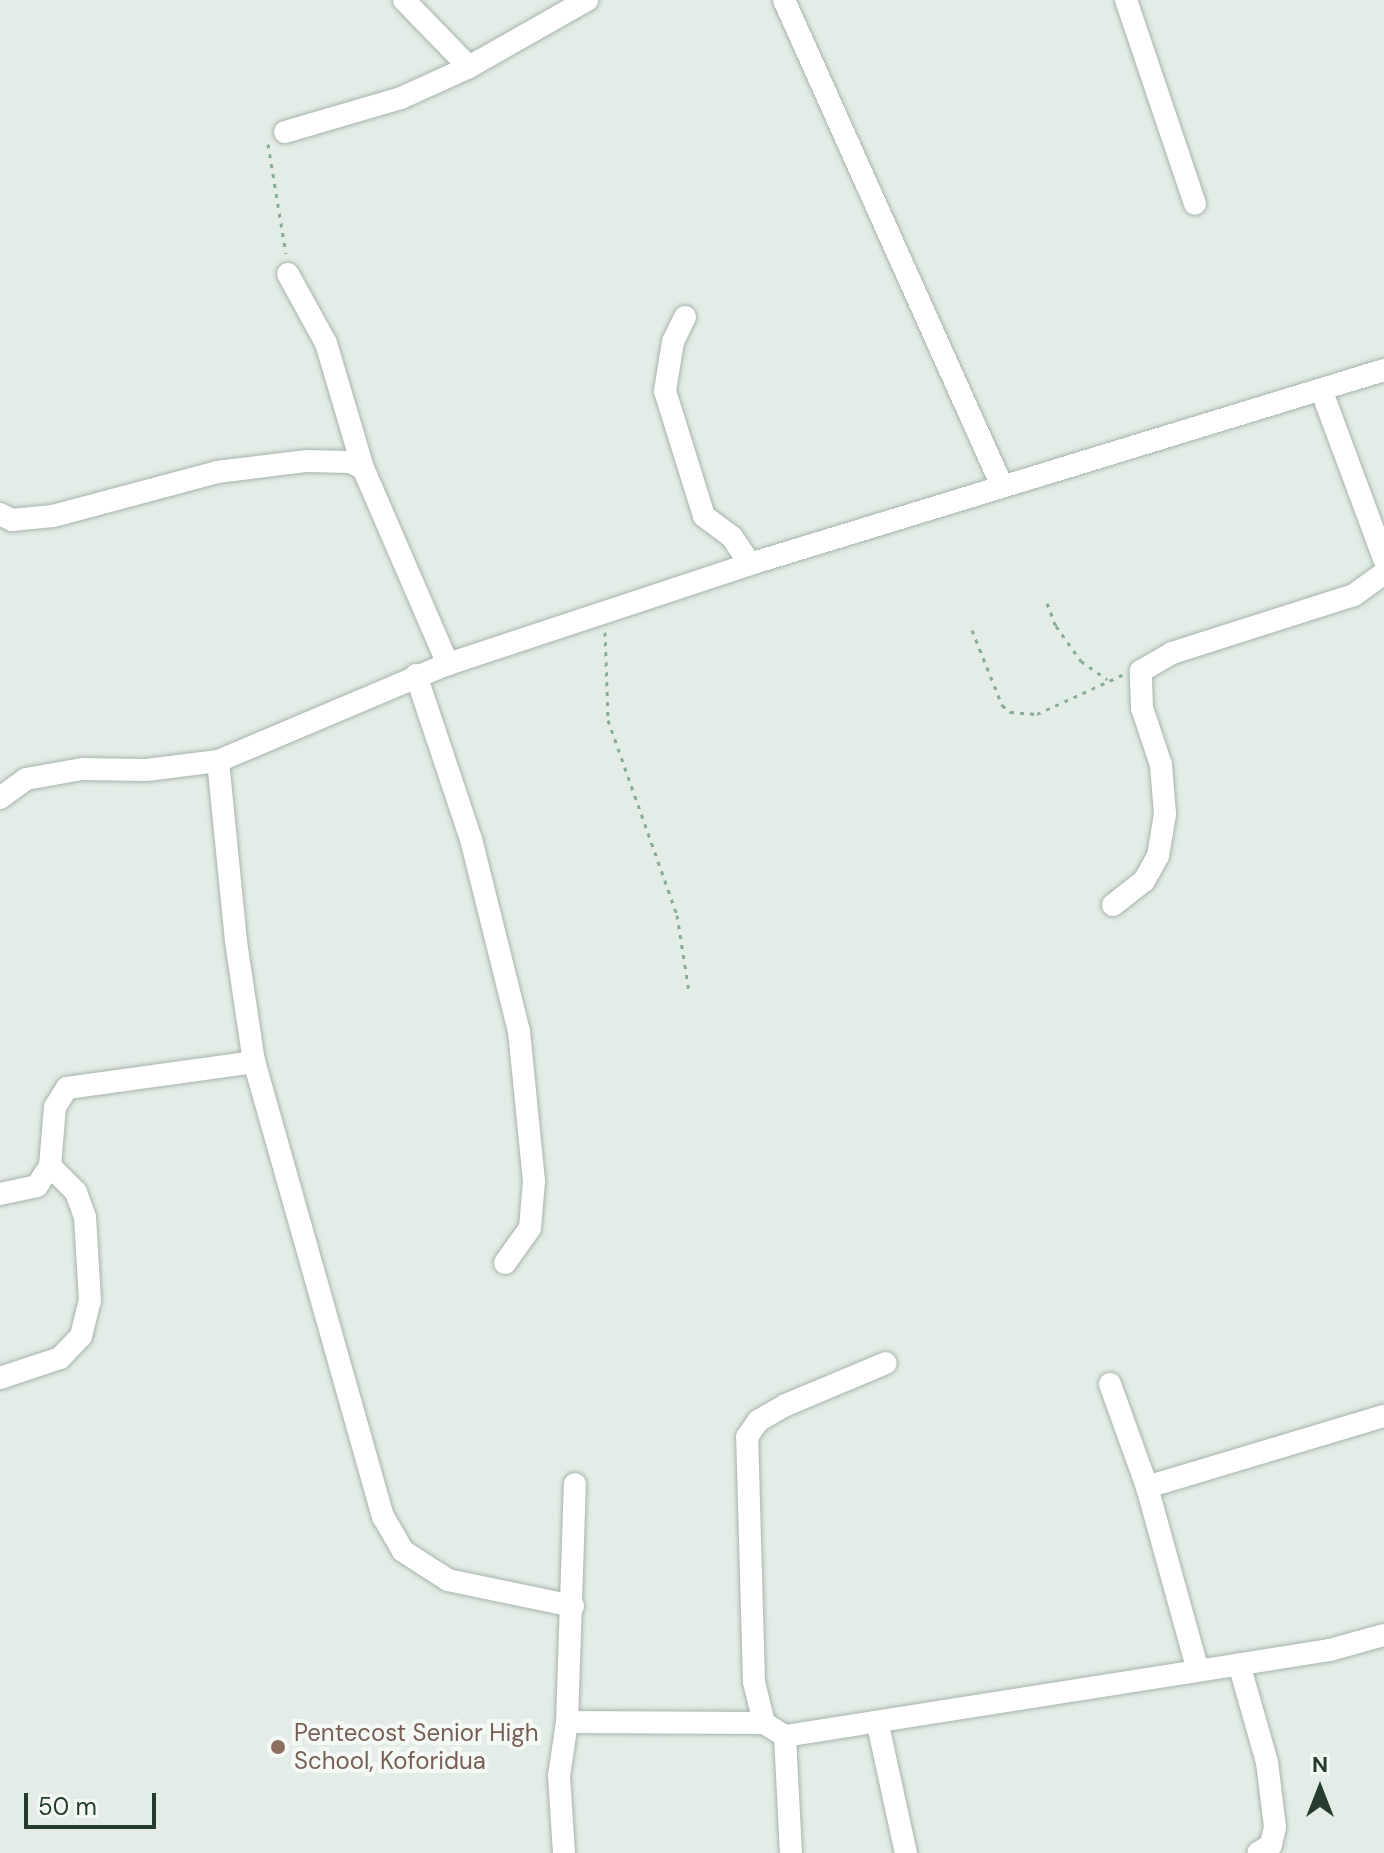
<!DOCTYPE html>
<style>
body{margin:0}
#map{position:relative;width:1384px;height:1853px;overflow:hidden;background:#e3ece6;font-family:"DM Sans",sans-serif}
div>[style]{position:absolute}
.path>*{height:3px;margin-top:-1.5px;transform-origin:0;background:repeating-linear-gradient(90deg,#87ad96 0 4px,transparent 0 10px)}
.roads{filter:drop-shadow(0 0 2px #a6b4ab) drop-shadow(0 0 2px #a6b4ab)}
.street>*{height:22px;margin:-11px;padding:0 11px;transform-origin:11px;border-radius:11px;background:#fff}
.dots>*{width:22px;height:22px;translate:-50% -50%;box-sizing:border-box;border:4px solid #f4f9f5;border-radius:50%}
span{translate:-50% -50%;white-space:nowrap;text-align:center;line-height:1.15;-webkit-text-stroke:8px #f4f9f5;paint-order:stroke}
.education-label{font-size:24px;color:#785e54}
.left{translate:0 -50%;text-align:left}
.north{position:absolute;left:1280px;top:1749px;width:80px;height:80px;-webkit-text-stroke:6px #f4f9f5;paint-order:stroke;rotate:0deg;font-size:22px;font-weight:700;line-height:32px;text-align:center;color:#253c2f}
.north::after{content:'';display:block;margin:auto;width:28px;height:36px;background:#253c2f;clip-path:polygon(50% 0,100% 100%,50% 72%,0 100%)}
.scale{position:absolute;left:24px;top:1793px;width:132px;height:36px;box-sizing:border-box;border:4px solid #253c2f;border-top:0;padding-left:10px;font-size:24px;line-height:28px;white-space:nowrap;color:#253c2f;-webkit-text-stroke:6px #f4f9f5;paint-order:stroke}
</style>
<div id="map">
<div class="path">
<i style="left:268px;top:144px;width:111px;rotate:80.7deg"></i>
<i style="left:1047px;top:603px;width:25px;rotate:69deg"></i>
<i style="left:1056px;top:626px;width:43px;rotate:54.5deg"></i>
<i style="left:1081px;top:661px;width:32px;rotate:35deg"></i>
<i style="left:972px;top:630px;width:81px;rotate:68.2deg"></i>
<i style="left:1002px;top:705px;width:11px;rotate:41deg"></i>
<i style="left:1010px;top:712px;width:27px;rotate:4deg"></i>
<i style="left:1037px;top:714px;width:94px;rotate:-24.6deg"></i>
<i style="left:605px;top:632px;width:88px;rotate:88deg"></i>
<i style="left:608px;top:720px;width:207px;rotate:70.5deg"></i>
<i style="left:677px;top:915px;width:78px;rotate:81.1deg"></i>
</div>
<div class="roads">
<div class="street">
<i style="left:404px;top:0;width:93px;rotate:45.9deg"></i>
<i style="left:784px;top:0;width:533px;rotate:65.84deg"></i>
<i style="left:1126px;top:0;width:215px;rotate:71.3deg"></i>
<i style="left:285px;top:132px;width:121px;rotate:-16.3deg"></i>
<i style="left:401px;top:98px;width:75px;rotate:-24.5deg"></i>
<i style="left:469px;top:67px;width:136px;rotate:-29.6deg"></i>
<i style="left:288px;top:274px;width:79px;rotate:61.2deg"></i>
<i style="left:326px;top:343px;width:130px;rotate:73.5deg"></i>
<i style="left:685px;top:317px;width:28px;rotate:116deg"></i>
<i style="left:673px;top:342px;width:50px;rotate:99.3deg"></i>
<i style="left:665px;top:391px;width:131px;rotate:72.7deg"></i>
<i style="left:704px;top:516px;width:35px;rotate:37deg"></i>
<i style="left:732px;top:537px;width:32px;rotate:56deg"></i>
<i style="left:1322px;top:392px;width:178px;rotate:69.6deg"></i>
<i style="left:0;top:514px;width:13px;rotate:27deg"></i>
<i style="left:12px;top:520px;width:41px;rotate:-5.6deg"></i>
<i style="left:53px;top:516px;width:170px;rotate:-15deg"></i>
<i style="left:217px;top:472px;width:91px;rotate:-7deg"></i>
<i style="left:307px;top:461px;width:43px;rotate:1.3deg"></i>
<i style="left:350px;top:462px;width:14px;rotate:25deg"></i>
<i style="left:363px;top:468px;width:214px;rotate:66.6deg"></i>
<i style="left:416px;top:675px;width:173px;rotate:71.5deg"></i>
<i style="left:471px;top:839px;width:198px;rotate:76deg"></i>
<i style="left:519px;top:1031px;width:151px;rotate:84.3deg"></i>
<i style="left:534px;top:1181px;width:47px;rotate:94.9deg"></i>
<i style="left:530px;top:1228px;width:43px;rotate:125.5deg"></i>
<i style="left:0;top:798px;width:32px;rotate:-36deg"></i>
<i style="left:26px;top:779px;width:57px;rotate:-10.1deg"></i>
<i style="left:82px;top:769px;width:64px;rotate:0.9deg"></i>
<i style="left:146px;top:770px;width:73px;rotate:-7.1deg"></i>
<i style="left:1113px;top:905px;width:39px;rotate:-38deg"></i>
<i style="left:1144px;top:881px;width:29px;rotate:-61deg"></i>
<i style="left:1158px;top:856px;width:43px;rotate:-80.5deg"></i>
<i style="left:1165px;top:814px;width:49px;rotate:-94.7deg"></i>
<i style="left:1161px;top:765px;width:60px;rotate:-108.4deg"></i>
<i style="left:1142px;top:708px;width:37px;rotate:-92deg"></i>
<i style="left:1141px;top:671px;width:36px;rotate:-30deg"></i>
<i style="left:1172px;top:653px;width:191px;rotate:-17.7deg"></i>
<i style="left:1354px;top:595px;width:37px;rotate:-36deg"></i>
<i style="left:0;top:1194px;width:38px;rotate:-12deg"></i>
<i style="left:37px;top:1186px;width:24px;rotate:-57deg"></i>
<i style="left:50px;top:1166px;width:59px;rotate:-85.2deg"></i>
<i style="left:55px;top:1107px;width:22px;rotate:-58deg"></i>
<i style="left:67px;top:1088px;width:189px;rotate:-7.9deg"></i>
<i style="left:0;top:1378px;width:63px;rotate:-18.4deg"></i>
<i style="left:60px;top:1358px;width:30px;rotate:-46deg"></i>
<i style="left:81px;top:1336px;width:36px;rotate:-76deg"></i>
<i style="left:90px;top:1301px;width:84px;rotate:-93.4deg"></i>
<i style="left:85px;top:1217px;width:27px;rotate:-110deg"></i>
<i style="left:76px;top:1192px;width:37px;rotate:-135deg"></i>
<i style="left:1110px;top:1384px;width:109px;rotate:70.2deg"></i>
<i style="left:1147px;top:1487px;width:187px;rotate:74.5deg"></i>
<i style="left:1147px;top:1487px;width:247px;rotate:-16.7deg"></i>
<i style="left:573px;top:1606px;width:128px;rotate:-168.3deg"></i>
<i style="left:448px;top:1580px;width:54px;rotate:-147.2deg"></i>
<i style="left:403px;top:1551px;width:39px;rotate:-120deg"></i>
<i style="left:383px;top:1517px;width:473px;rotate:-105.8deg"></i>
<i style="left:254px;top:1062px;width:122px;rotate:-98.5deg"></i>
<i style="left:236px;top:941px;width:181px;rotate:-95.7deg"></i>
<i style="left:218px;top:761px;width:250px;rotate:-22.9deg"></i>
<i style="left:448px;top:664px;width:318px;rotate:-18.3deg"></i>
<i style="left:750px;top:564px;width:663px;rotate:-17.01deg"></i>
<i style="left:1239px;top:1664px;width:102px;rotate:74.1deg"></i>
<i style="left:1267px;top:1762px;width:65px;rotate:83deg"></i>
<i style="left:1275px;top:1827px;width:18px;rotate:103deg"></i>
<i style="left:1271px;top:1845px;width:15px;rotate:148deg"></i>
<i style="left:567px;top:1722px;width:197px;rotate:0.3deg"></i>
<i style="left:764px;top:1723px;width:25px;rotate:32deg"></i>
<i style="left:785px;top:1736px;width:552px;rotate:-8.97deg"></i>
<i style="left:1330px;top:1650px;width:56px;rotate:-15.5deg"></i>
<i style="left:764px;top:1723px;width:42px;rotate:-103.7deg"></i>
<i style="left:754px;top:1682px;width:245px;rotate:-91.6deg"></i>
<i style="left:747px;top:1437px;width:19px;rotate:-55deg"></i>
<i style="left:758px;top:1421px;width:32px;rotate:-30deg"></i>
<i style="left:786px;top:1405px;width:108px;rotate:-22.8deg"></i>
<i style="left:878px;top:1725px;width:131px;rotate:77.7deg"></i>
<i style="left:785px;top:1736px;width:117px;rotate:87.1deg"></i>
<i style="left:564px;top:1853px;width:77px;rotate:-93.7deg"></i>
<i style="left:559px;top:1776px;width:55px;rotate:-81.6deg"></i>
<i style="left:567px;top:1722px;width:238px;rotate:-88.1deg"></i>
</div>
</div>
<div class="dots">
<i style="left:278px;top:1747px;background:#8d6e63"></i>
</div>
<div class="education-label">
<span class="left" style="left:294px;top:1747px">Pentecost Senior High<br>School, Koforidua</span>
</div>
<div class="north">N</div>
<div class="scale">50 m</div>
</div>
